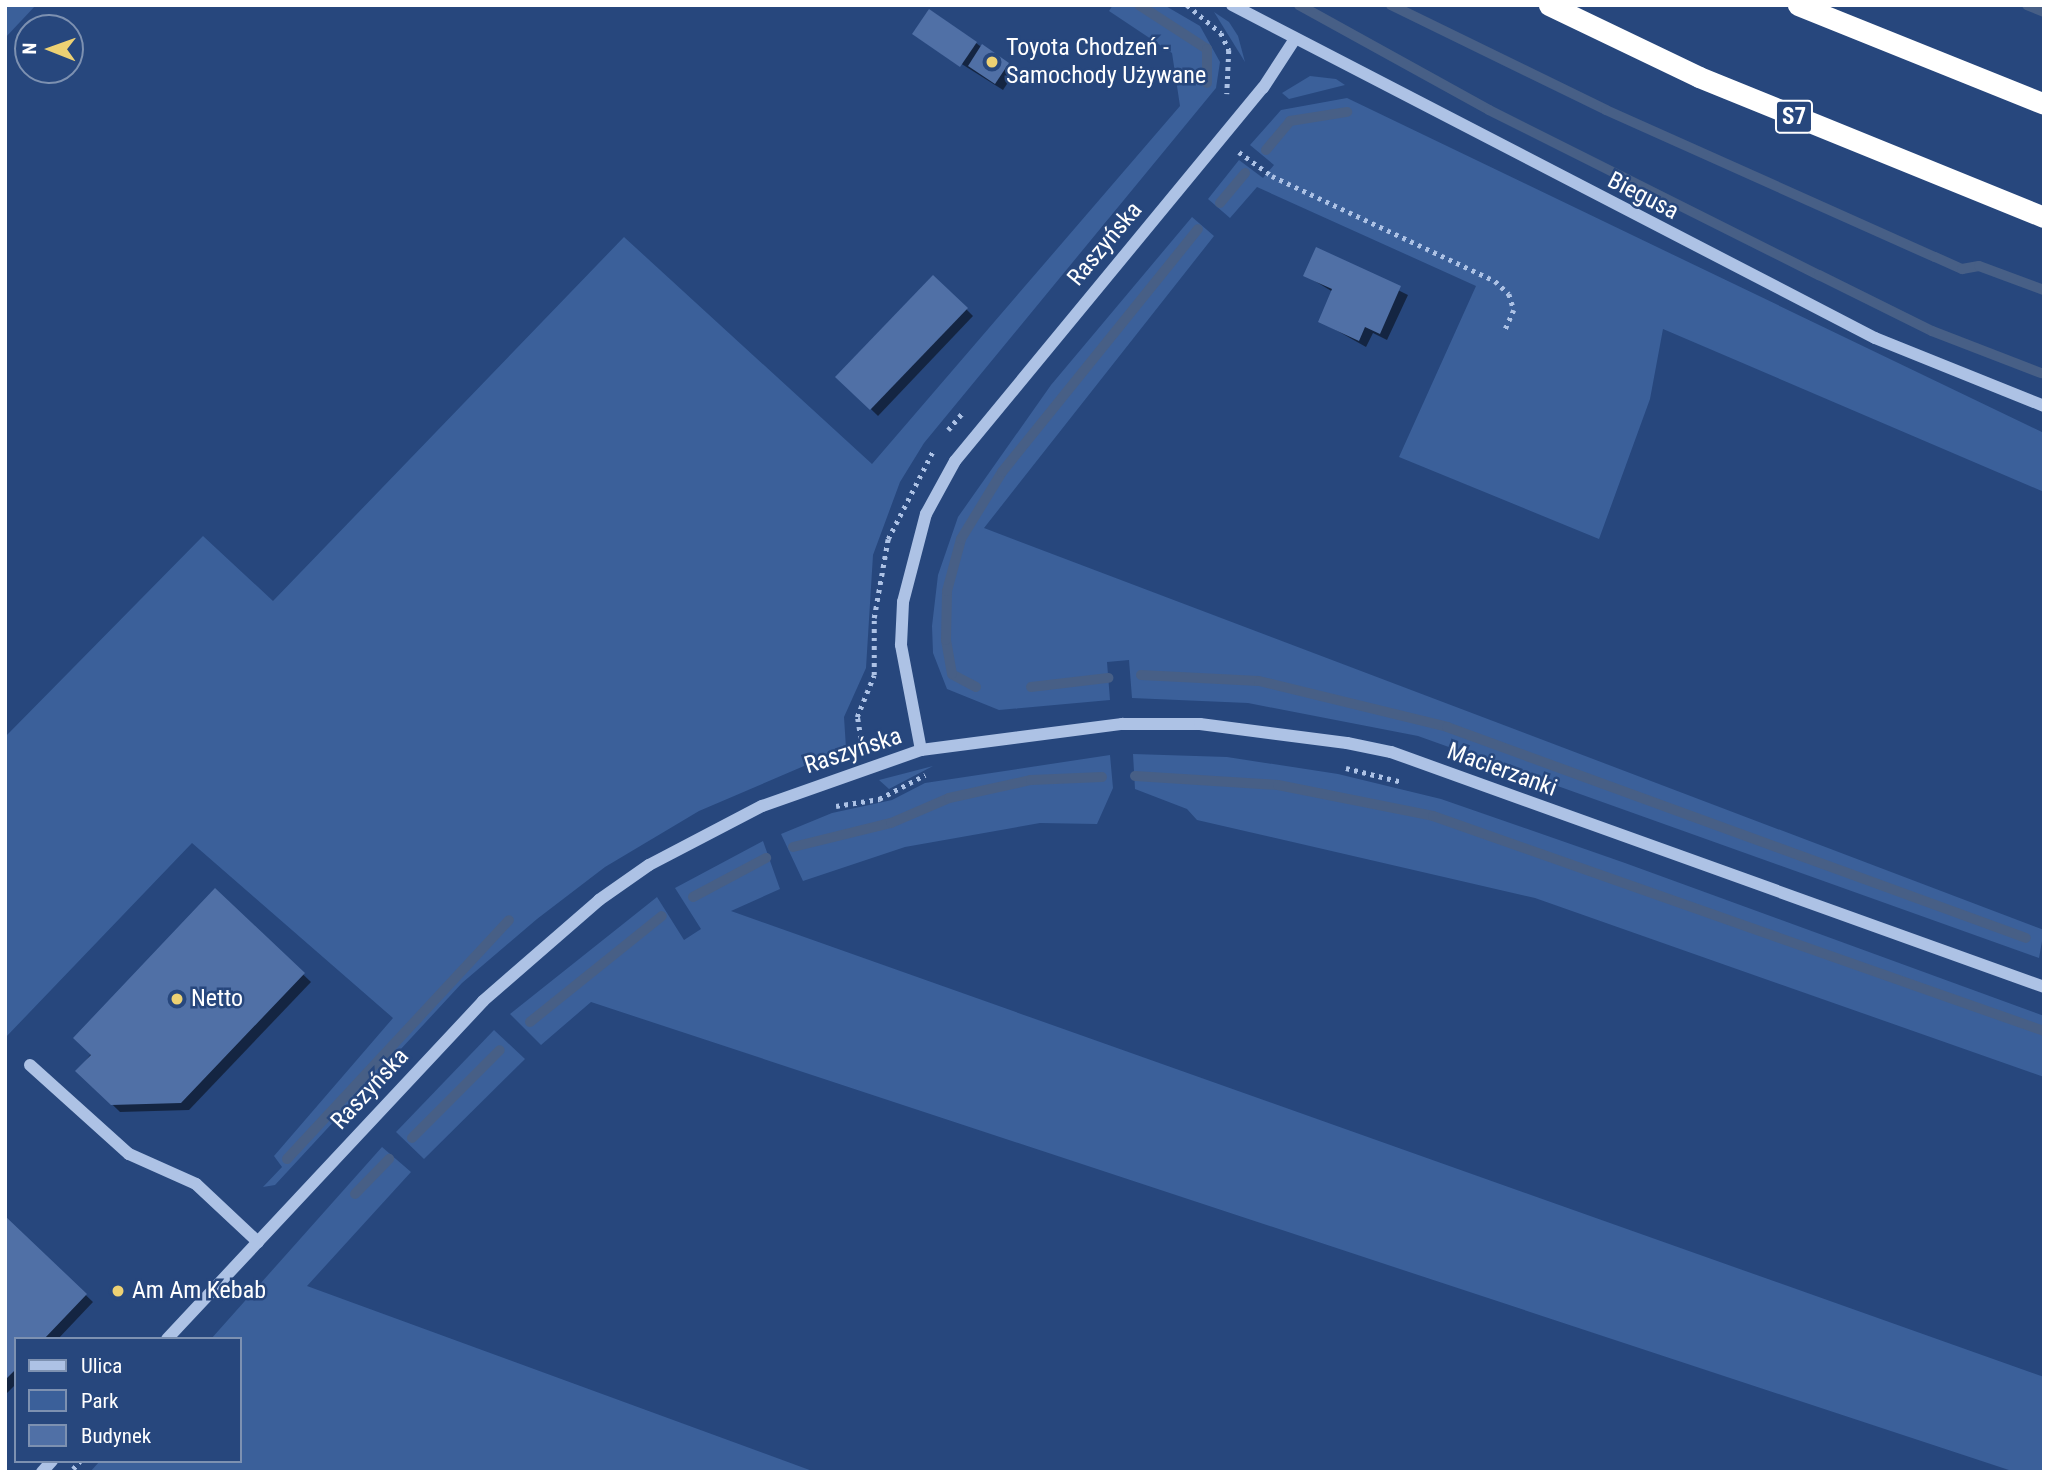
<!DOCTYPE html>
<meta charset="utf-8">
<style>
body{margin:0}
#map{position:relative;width:2049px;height:1477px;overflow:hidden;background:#27477d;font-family:"Roboto Condensed",sans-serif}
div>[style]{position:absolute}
.green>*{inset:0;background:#3b609a}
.shadow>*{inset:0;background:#0007}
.stream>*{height:10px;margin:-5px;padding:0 5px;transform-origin:5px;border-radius:5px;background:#475f86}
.building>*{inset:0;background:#5070a6}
.path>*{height:4.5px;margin-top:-2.25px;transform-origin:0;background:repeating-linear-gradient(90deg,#adc2e5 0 3.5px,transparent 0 8.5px)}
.minor>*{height:12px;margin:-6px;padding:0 6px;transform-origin:6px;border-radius:6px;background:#adc2e5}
.highway>*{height:21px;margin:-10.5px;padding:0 10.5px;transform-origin:10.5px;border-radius:10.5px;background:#fff}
.dots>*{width:19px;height:19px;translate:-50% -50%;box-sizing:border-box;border:4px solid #27477d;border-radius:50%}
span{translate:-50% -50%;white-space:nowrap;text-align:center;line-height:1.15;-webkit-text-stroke:5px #27477d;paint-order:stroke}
.shield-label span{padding:2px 5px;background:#27477d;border:2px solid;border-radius:5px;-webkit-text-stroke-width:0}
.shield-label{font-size:23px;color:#fff;font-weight:700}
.poi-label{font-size:24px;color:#fff}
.left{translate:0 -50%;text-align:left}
.street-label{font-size:24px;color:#fff}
.frame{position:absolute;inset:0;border:7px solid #fff;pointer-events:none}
.legend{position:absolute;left:14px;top:1337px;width:228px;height:126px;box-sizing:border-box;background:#27477d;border:2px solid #7d91b1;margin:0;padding:9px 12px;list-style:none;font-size:21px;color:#fff}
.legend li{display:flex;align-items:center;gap:14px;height:35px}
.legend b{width:35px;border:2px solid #7d91b1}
.north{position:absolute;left:14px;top:14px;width:70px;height:70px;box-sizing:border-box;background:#27477d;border:2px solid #7d91b1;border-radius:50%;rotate:271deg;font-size:19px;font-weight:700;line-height:28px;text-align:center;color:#fff}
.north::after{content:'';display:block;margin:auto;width:24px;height:32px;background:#edd173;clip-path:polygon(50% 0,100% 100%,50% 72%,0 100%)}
</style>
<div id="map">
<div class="green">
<i style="clip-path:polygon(5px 5px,36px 5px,5px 38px)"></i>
<i style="clip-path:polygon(1113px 5px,1164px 5px,1200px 26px,1220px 62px,1216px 88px,924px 443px,900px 482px,873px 555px,866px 668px,844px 717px,846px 748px,699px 811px,605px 867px,537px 919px,462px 983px,275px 1185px,263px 1187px,282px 1167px,274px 1156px,393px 1018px,192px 843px,5px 1038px,5px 737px,203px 536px,273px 601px,624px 237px,872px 464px,1180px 106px,1172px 53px,1109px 11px)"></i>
<i style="clip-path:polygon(1214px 12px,1229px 22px,1238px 36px,1245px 62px)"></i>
<i style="clip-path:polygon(1310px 76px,1336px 79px,1345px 85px,1289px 99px,1282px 93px)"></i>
<i style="clip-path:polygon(1347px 98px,2044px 433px,2044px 492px,1663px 329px,1650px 399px,1599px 539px,1399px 457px,1476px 286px,1257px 187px,1230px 218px,1208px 199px,1239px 160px,1263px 178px,1274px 165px,1250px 145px,1281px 110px)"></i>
<i style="clip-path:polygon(1192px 217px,1214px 236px,984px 528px,2044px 930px,2039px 958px,1418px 736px,1248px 703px,1132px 698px,1129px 660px,1107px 662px,1110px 700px,999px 710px,947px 689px,933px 653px,932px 626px,938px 575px,958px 517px,1051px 385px)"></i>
<i style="clip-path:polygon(1133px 754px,1227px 757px,1338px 774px,1441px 799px,1625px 863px,2044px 1016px,2044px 1077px,1535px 898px,1197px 820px,1187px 809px,1135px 789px)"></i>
<i style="clip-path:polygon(1110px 755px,1113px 788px,1097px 824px,1040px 823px,905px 847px,803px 881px,781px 834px,832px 813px,892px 800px,925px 783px)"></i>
<i style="clip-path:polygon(933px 766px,889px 789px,879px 780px,910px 772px)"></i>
<i style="clip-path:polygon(763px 841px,780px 889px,731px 911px,2044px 1377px,2044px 1472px,2015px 1472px,591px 1002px,541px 1045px,510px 1014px,657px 897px,684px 940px,701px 929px,675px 888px)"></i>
<i style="clip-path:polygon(494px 1030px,525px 1059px,424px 1159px,396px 1132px)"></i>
<i style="clip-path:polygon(382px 1147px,411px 1172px,307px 1286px,815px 1472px,90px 1472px,100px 1461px,240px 1461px,240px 1339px,211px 1339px)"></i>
</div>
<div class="shadow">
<i style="clip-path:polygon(914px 34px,976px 43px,1015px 72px,1003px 90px)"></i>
<i style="clip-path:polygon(1317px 250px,1408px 295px,1387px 340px,1373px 333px,1366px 347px,1320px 321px,1333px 292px,1305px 275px)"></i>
<i style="clip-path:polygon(934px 277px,973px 316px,878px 416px,838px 377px)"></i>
<i style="clip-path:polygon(215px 891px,311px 982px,189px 1110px,120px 1112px,78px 1071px)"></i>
<i style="clip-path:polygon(5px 1218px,93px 1302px,58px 1339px,16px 1339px,16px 1384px,5px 1395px)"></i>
</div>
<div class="stream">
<i style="left:1139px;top:5px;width:81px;rotate:32.9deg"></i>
<i style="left:1207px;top:49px;width:34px;rotate:90deg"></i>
<i style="left:1299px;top:5px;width:217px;rotate:28.9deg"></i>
<i style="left:1489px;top:110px;width:369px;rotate:26.6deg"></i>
<i style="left:1819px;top:275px;width:126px;rotate:26.4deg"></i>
<i style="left:1932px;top:331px;width:117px;rotate:21.1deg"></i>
<i style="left:1391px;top:5px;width:239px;rotate:26deg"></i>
<i style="left:1606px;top:110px;width:360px;rotate:24.1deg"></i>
<i style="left:1935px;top:257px;width:30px;rotate:24deg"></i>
<i style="left:1962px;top:269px;width:17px;rotate:-10deg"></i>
<i style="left:1979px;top:266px;width:69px;rotate:20.3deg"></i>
<i style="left:2027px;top:5px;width:18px;rotate:22deg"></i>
<i style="left:1266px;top:150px;width:38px;rotate:-50deg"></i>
<i style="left:1290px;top:121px;width:58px;rotate:-9deg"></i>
<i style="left:1220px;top:203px;width:39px;rotate:-50deg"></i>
<i style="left:1141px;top:675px;width:118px;rotate:2.9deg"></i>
<i style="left:1259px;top:681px;width:194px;rotate:13.7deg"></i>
<i style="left:1447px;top:727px;width:616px;rotate:20.02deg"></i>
<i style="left:976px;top:687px;width:27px;rotate:-152deg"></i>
<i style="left:952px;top:674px;width:35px;rotate:-100deg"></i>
<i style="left:946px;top:640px;width:49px;rotate:-88.8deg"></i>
<i style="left:947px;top:591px;width:54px;rotate:-74.9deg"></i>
<i style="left:961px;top:539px;width:79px;rotate:-58.5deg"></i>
<i style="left:1002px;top:472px;width:312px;rotate:-51.1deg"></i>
<i style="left:1031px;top:687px;width:78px;rotate:-6.7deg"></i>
<i style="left:1135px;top:776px;width:143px;rotate:3.6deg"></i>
<i style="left:1278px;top:785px;width:158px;rotate:11.3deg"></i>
<i style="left:1433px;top:816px;width:648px;rotate:19.39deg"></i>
<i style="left:793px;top:847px;width:101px;rotate:-13.8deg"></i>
<i style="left:891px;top:823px;width:63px;rotate:-23.3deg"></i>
<i style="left:949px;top:798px;width:84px;rotate:-12.4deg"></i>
<i style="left:1031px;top:780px;width:71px;rotate:-2.4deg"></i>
<i style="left:693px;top:897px;width:83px;rotate:-28.1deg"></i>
<i style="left:530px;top:1022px;width:169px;rotate:-38.8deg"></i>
<i style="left:412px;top:1138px;width:124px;rotate:-45deg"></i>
<i style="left:287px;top:1159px;width:326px;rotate:-47.1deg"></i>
<i style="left:355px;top:1194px;width:49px;rotate:-45.8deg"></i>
</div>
<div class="building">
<i style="clip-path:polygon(929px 9px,977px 42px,960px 67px,912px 34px)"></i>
<i style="clip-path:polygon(982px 44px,1009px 63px,995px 84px,968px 66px)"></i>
<i style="clip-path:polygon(1316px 247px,1401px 286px,1380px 334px,1365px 327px,1359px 341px,1318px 322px,1332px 289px,1303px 276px)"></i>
<i style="clip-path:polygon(933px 275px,968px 308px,870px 410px,835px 377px)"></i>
<i style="clip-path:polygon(215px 888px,305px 973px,181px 1103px,111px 1105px,75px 1071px,91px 1055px,73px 1038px)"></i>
<i style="clip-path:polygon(5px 1216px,87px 1294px,44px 1339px,16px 1339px,16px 1369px,5px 1380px)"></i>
</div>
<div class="path">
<i style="left:1187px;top:5px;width:44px;rotate:39.5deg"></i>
<i style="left:1221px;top:33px;width:19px;rotate:65deg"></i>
<i style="left:1229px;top:50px;width:44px;rotate:92.6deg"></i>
<i style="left:1239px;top:152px;width:41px;rotate:36deg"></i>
<i style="left:1272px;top:176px;width:246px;rotate:25.2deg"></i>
<i style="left:1495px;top:281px;width:19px;rotate:43deg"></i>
<i style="left:1509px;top:294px;width:17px;rotate:73deg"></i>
<i style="left:1514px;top:310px;width:24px;rotate:114deg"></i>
<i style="left:948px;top:430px;width:23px;rotate:-50deg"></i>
<i style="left:862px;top:747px;width:30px;rotate:-99deg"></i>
<i style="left:857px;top:717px;width:45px;rotate:-68deg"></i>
<i style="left:874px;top:675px;width:57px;rotate:-90deg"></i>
<i style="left:874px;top:618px;width:80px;rotate:-80deg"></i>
<i style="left:888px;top:539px;width:99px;rotate:-62.9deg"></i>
<i style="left:1346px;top:768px;width:58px;rotate:14deg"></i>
<i style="left:836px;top:806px;width:44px;rotate:-9.2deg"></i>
<i style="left:879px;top:799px;width:52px;rotate:-27.6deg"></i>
<i style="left:73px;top:1469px;width:11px;rotate:-49deg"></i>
</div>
<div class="minor">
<i style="left:1232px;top:5px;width:724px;rotate:27.38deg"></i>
<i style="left:1875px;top:338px;width:182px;rotate:21.9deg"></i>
<i style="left:921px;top:750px;width:107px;rotate:-100.8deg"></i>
<i style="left:901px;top:645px;width:43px;rotate:-87.3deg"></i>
<i style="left:903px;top:602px;width:91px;rotate:-75.4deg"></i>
<i style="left:926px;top:514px;width:60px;rotate:-61.3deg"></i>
<i style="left:955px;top:461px;width:484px;rotate:-50.5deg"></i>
<i style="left:1263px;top:88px;width:59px;rotate:-56.9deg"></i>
<i style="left:30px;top:1065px;width:133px;rotate:42deg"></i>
<i style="left:129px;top:1154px;width:73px;rotate:24.1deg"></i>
<i style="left:196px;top:1184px;width:85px;rotate:43.1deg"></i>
<i style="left:167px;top:1339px;width:463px;rotate:-46.9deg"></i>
<i style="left:483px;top:1001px;width:154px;rotate:-41deg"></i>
<i style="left:599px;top:900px;width:61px;rotate:-35deg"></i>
<i style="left:649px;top:865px;width:127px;rotate:-27.6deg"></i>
<i style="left:762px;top:806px;width:169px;rotate:-19.4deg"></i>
<i style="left:921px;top:750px;width:203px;rotate:-7.4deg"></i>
<i style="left:1122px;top:724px;width:78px"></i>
<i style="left:1200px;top:724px;width:148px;rotate:7.4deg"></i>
<i style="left:1347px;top:743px;width:45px;rotate:11.6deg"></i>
<i style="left:1391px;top:752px;width:694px;rotate:19.79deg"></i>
<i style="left:42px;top:1472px;width:15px;rotate:-48deg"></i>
</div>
<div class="highway">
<i style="left:1549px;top:5px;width:166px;rotate:25.6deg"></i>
<i style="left:1699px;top:77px;width:372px;rotate:22.1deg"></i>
<i style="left:1798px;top:5px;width:265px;rotate:21.9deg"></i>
</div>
<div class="dots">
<i style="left:992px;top:62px;background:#edd173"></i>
<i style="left:177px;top:999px;background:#edd173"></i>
<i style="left:118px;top:1291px;background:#edd173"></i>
</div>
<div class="shield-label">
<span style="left:1794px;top:117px">S7</span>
</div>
<div class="poi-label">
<span class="left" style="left:1006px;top:62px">Toyota Chodzeń -<br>Samochody Używane</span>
<span class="left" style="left:191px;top:999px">Netto</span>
<span class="left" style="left:132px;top:1291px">Am Am Kebab</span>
</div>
<div class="street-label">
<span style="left:1643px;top:196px;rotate:27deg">Biegusa</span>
<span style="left:1105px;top:244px;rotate:-50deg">Raszyńska</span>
<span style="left:853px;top:751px;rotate:-18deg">Raszyńska</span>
<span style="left:1502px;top:770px;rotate:20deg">Macierzanki</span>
<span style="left:370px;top:1089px;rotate:-47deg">Raszyńska</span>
</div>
<div class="frame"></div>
<ul class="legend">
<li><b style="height:9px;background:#adc2e5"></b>Ulica</li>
<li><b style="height:19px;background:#3b609a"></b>Park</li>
<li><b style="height:19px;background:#5070a6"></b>Budynek</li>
</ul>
<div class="north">N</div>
</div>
